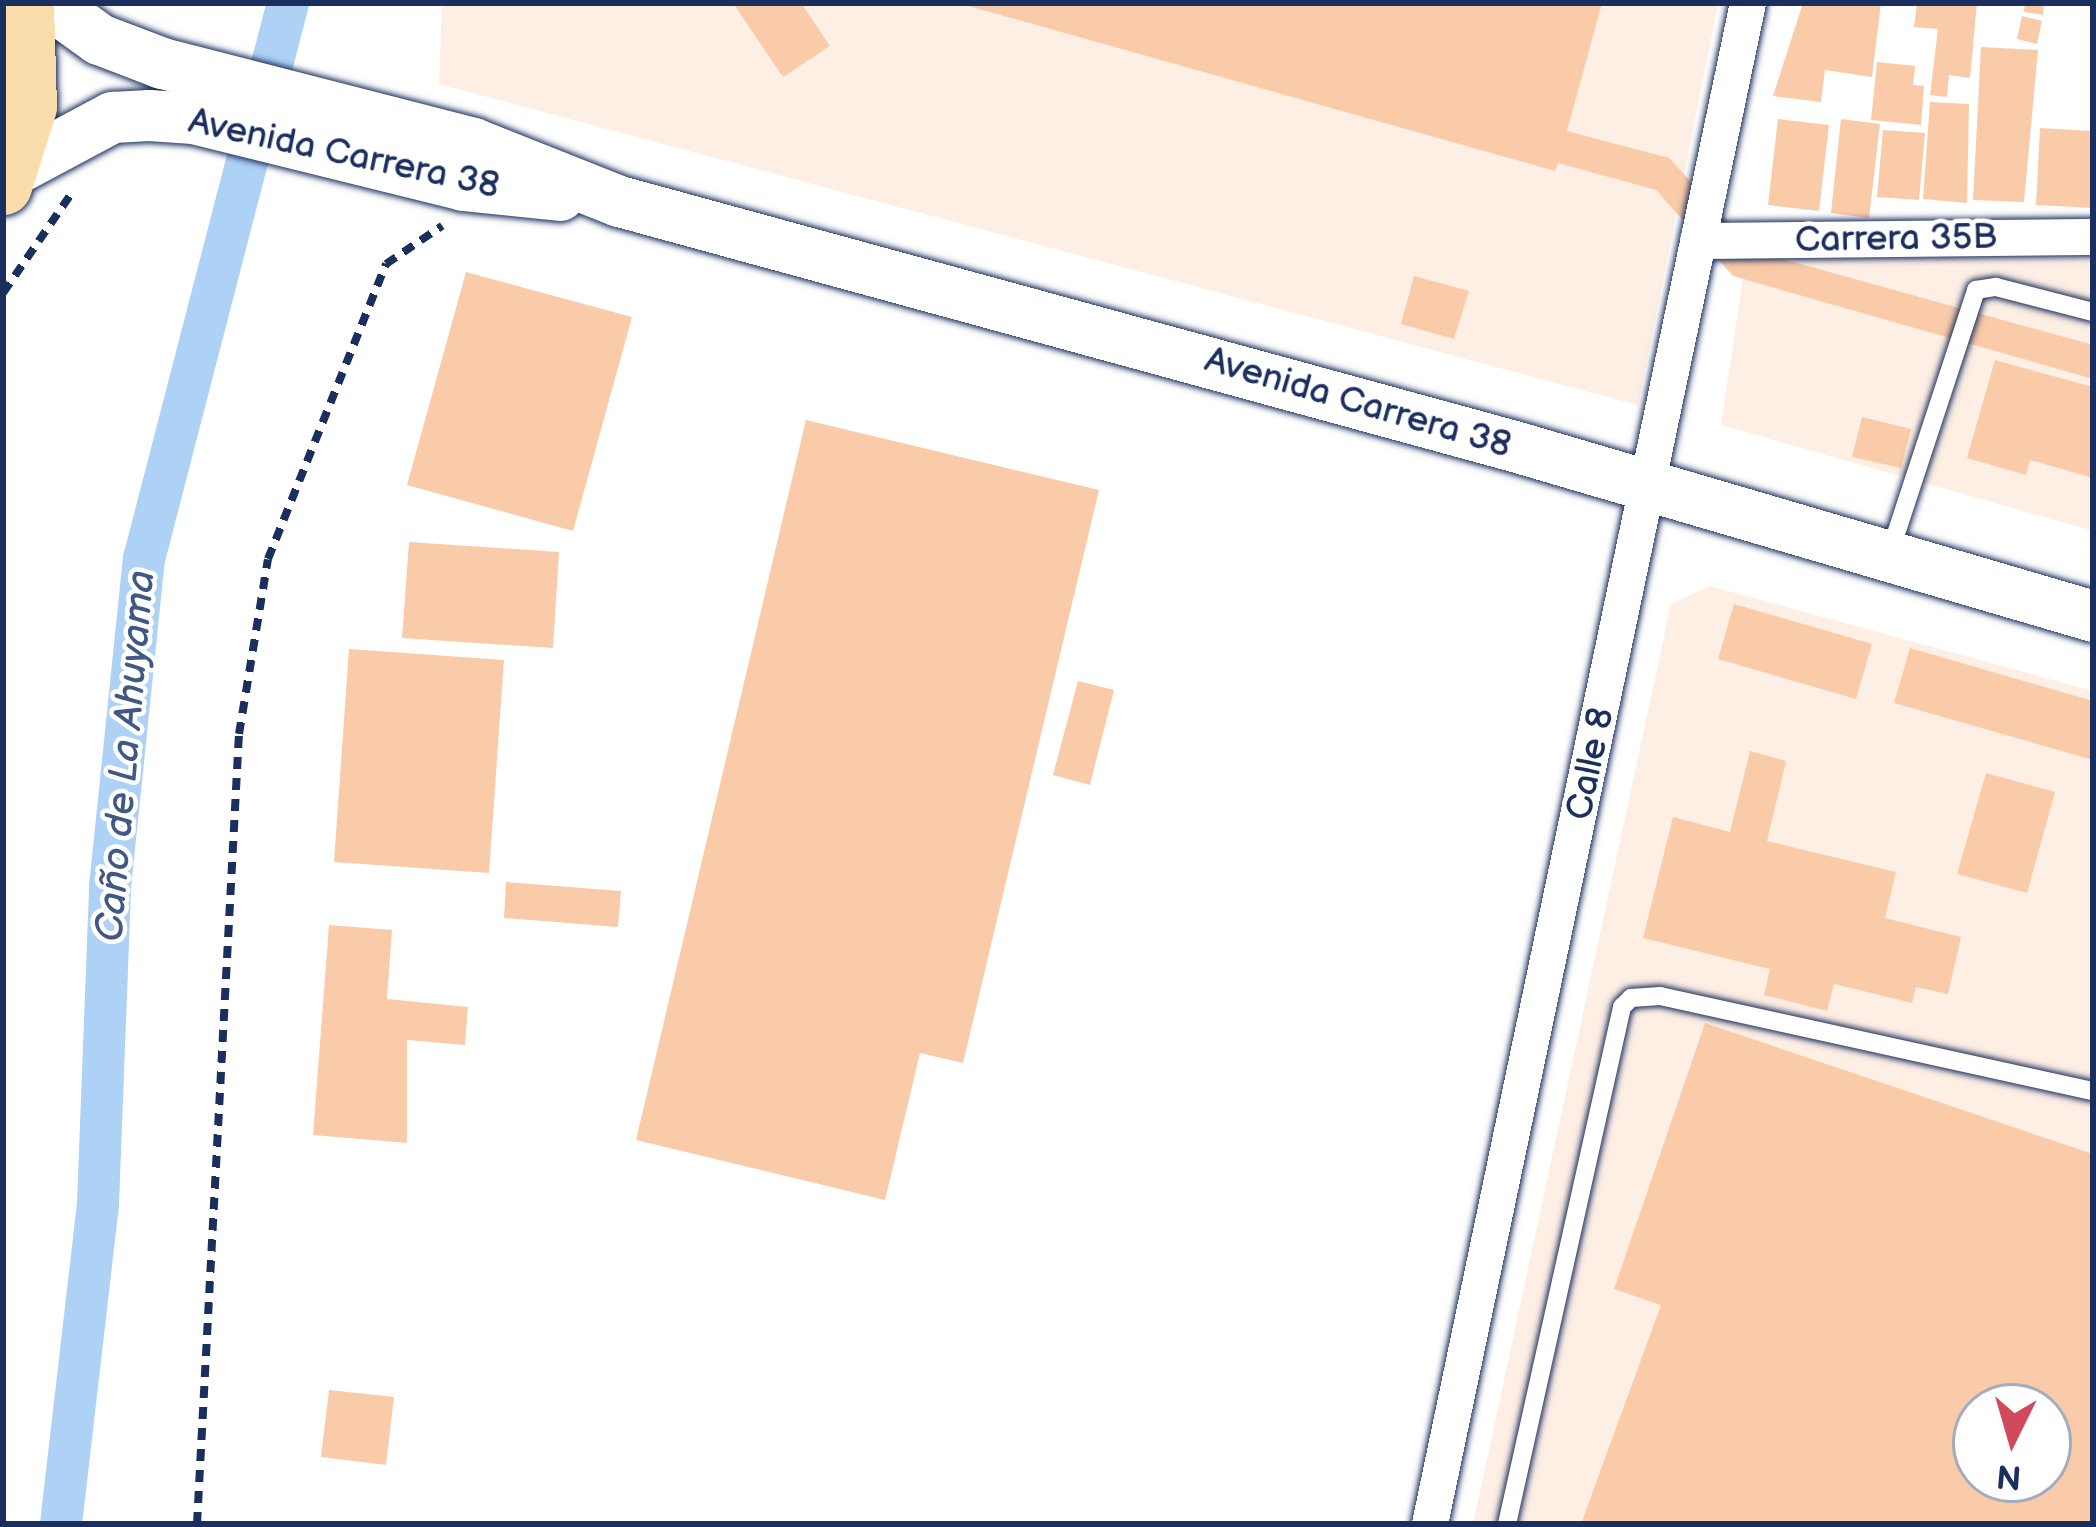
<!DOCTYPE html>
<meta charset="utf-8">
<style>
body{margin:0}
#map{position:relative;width:2096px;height:1527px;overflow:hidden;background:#fff;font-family:"Balsamiq Sans",sans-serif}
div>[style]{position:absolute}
.built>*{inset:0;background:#feefe5}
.canal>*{height:42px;margin:-21px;padding:0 21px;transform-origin:21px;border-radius:21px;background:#aed2f6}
.building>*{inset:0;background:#facba9}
.path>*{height:8px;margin-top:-4px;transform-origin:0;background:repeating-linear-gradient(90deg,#1b2f5e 0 12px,transparent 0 21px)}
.roads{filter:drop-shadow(0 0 3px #1b2f5e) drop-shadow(0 0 3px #1b2f5e)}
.lane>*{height:18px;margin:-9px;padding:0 9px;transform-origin:9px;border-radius:9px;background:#fff}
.street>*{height:36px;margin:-18px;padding:0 18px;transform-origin:18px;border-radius:18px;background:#fff}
.secondary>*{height:51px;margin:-25.5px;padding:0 25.5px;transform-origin:25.5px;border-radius:25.5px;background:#fff}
.primary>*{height:57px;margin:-28.5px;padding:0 28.5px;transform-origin:28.5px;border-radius:28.5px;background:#faddab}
span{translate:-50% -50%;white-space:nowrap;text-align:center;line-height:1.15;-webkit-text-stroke:9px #fff;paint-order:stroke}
.street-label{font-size:36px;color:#1b2f5e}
.water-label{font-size:39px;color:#405884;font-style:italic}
.frame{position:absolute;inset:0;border:6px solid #1b2f5e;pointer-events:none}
.north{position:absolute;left:1952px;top:1383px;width:120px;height:120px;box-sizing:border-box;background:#fff;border:3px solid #a4acbf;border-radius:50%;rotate:185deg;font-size:33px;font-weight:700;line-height:48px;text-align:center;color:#1b2f5e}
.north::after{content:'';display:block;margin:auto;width:42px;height:54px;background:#d1495b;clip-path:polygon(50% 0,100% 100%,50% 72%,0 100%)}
</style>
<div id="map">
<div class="built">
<i style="clip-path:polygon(442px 3px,1718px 3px,1638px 405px,439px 84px)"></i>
<i style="clip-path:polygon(1746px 257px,2093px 259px,2093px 531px,1721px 425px)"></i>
<i style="clip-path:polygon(evenodd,1710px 586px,2093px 691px,2093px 1524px,1473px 1524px,1671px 604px,1710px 586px,1976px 1407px,2048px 1407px,2048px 1479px,1976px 1479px,1976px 1407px)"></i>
</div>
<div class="canal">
<i style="left:61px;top:1524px;width:323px;rotate:-83.4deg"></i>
<i style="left:98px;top:1203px;width:316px;rotate:-87.8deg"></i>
<i style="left:110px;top:887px;width:330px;rotate:-84.1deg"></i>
<i style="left:144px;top:559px;width:574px;rotate:-75.48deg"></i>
</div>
<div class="building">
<i style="clip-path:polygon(733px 3px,801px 3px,830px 46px,783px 77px)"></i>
<i style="clip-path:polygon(958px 3px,1602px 3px,1567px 131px,1669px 158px,1757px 252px,2093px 345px,2093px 379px,1733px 276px,1656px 190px,1558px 163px,1555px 171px)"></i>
<i style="clip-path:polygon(1803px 3px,1881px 3px,1872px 77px,1825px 70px,1821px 102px,1773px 96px)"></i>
<i style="clip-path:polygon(1917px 3px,1977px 3px,1970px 78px,1949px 75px,1947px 97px,1930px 95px,1938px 29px,1914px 27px)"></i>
<i style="clip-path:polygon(2025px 3px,2044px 3px,2043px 15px,2024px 12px)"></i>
<i style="clip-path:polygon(2022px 16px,2042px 21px,2037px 44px,2017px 39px)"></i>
<i style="clip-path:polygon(1981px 47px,2038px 50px,2024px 202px,1973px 200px)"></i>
<i style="clip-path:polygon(1877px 62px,1915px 66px,1913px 85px,1924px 86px,1921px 125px,1871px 120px)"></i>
<i style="clip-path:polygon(1930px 102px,1969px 104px,1967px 203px,1923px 199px)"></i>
<i style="clip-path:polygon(1778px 119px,1829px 125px,1819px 211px,1768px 205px)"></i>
<i style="clip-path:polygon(1841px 119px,1880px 124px,1869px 218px,1831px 213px)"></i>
<i style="clip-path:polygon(2040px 128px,2093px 131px,2093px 208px,2036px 205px)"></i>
<i style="clip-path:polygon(1883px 130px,1925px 133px,1919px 200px,1877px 197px)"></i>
<i style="clip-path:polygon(466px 272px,632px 317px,573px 531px,407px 485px)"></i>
<i style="clip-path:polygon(1414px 276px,1469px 291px,1454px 339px,1401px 324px)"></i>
<i style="clip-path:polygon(1995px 360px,2093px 387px,2093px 478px,2030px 460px,2026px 475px,1967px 458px)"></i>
<i style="clip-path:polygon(1862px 417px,1911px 429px,1901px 468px,1852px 457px)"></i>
<i style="clip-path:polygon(806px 420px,1099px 490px,963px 1063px,920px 1053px,885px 1200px,636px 1140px)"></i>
<i style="clip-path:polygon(409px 542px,559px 552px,553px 648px,402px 638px)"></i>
<i style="clip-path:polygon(1734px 604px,1872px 644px,1856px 699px,1718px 659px)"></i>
<i style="clip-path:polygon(1910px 648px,2093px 701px,2093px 760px,1894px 703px)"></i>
<i style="clip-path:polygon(349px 649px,504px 660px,489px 873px,334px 862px)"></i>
<i style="clip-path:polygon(1078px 681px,1114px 690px,1090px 785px,1053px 775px)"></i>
<i style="clip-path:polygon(1750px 751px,1786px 761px,1767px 841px,1896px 872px,1885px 918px,1961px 937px,1948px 994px,1916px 987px,1912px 1003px,1834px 984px,1827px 1011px,1764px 995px,1770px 969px,1643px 938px,1673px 817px,1730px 832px)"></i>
<i style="clip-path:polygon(1986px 773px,2055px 792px,2027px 893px,1957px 874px)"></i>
<i style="clip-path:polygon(506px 882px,621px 891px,618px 927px,504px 918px)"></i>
<i style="clip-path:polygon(329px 925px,392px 930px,387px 999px,468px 1007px,465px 1045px,407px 1040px,407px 1143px,313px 1135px)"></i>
<i style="clip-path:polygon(evenodd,1705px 1023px,2093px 1154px,2093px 1524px,1581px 1524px,1661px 1305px,1614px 1289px,1705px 1023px,1976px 1407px,2048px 1407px,2048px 1479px,1976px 1479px,1976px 1407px)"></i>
<i style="clip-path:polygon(329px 1390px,394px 1397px,386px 1465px,321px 1457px)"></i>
</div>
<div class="path">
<i style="left:3px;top:293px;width:124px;rotate:-55.5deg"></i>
<i style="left:197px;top:1524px;width:791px;rotate:-86.96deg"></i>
<i style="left:239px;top:734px;width:177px;rotate:-80.6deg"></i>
<i style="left:268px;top:559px;width:318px;rotate:-68.2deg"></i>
<i style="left:386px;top:264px;width:68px;rotate:-34.2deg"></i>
</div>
<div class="roads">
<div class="lane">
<i style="left:1890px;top:552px;width:276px;rotate:-71.8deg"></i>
<i style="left:1976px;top:290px;width:20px;rotate:-9deg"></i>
<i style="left:1996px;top:287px;width:100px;rotate:14.5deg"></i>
<i style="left:1507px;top:1524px;width:530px;rotate:-77.46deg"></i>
<i style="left:1622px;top:1007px;width:13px;rotate:-45deg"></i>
<i style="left:1631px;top:998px;width:29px;rotate:-4deg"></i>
<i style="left:1660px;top:996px;width:443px;rotate:12.4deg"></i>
</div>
<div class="street">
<i style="left:1698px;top:241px;width:395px;rotate:-0.6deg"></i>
<i style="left:1430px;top:1524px;width:1554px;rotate:-78.19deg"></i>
</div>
<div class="secondary">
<i style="left:49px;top:3px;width:62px;rotate:35.8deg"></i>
<i style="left:99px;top:39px;width:67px;rotate:20.9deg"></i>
<i style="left:162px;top:63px;width:321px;rotate:14.4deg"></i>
<i style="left:473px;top:143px;width:157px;rotate:21.7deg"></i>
<i style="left:619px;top:201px;width:928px;rotate:15.31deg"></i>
<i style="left:1514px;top:446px;width:603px;rotate:16.36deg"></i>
<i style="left:11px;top:171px;width:115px;rotate:-28.1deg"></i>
<i style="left:112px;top:117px;width:37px;rotate:-3deg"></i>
<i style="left:149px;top:115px;width:44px;rotate:3.9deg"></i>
<i style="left:193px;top:118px;width:278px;rotate:13.9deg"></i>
<i style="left:463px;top:185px;width:97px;rotate:5.9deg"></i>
</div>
<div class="primary">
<i style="left:3px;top:186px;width:84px;rotate:-72.6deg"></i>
<i style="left:28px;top:106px;width:103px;rotate:-91.7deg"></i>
</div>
</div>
<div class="street-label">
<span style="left:344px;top:154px;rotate:12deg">Avenida Carrera 38</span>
<span style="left:1896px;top:239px;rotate:-1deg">Carrera 35B</span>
<span style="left:1358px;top:403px;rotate:16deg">Avenida Carrera 38</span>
<span style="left:1591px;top:764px;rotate:-78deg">Calle 8</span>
</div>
<div class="water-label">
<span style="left:127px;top:756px;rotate:-85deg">Caño de La Ahuyama</span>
</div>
<div class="frame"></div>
<div class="north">N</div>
</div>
